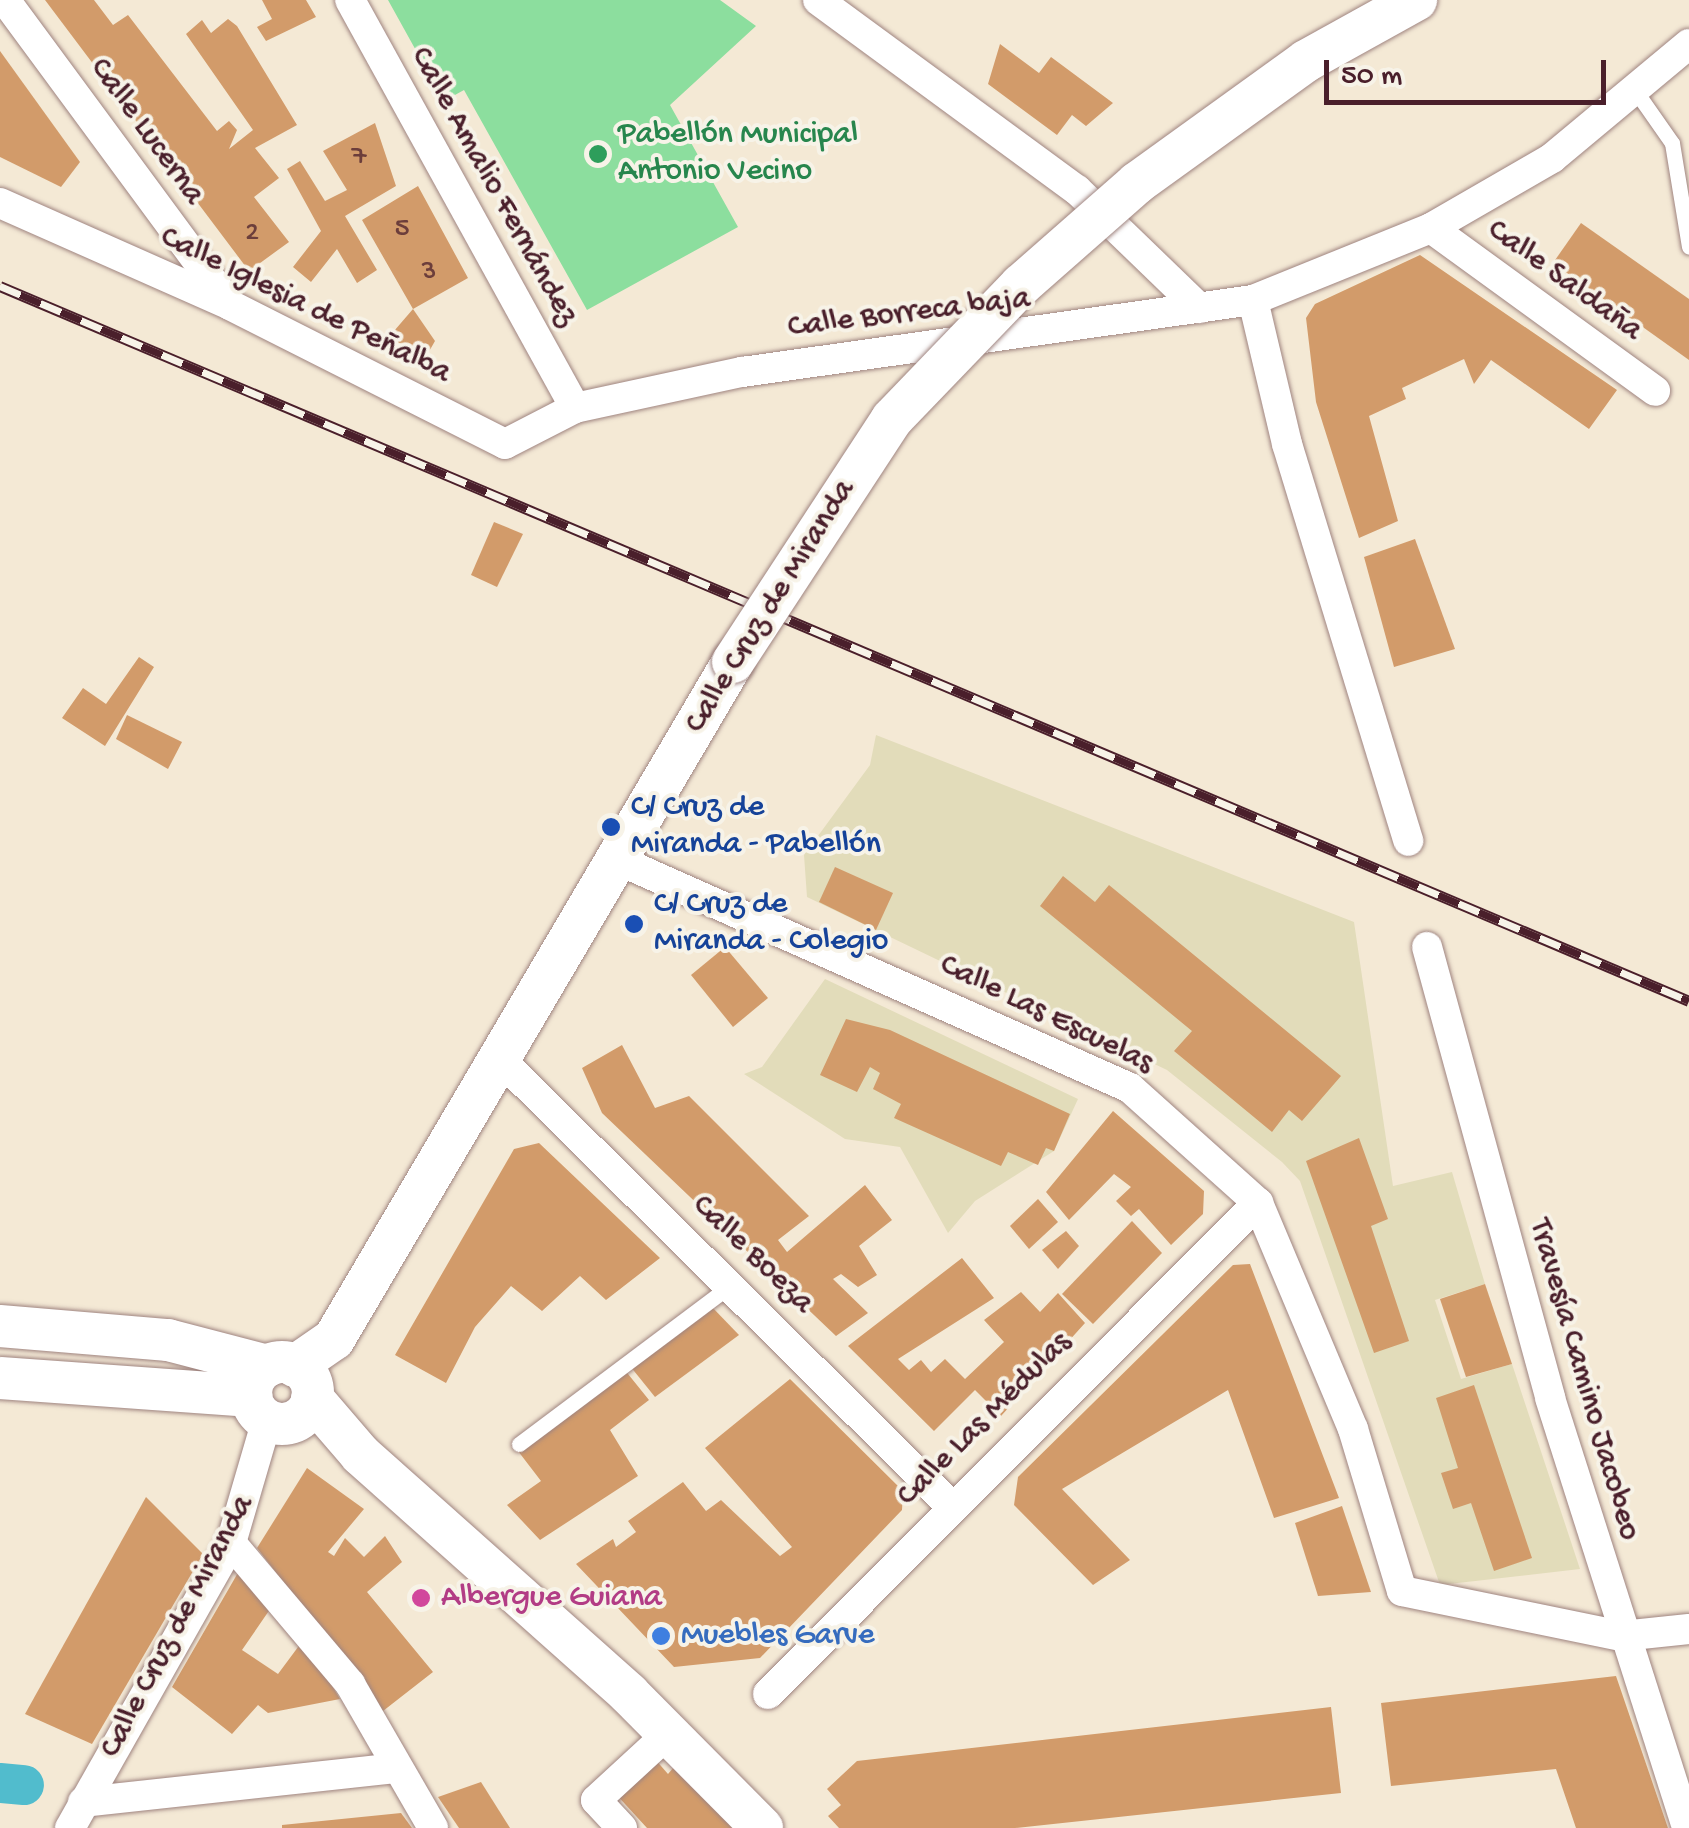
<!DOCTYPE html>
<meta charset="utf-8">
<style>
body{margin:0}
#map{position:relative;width:1689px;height:1828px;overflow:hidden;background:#f4e9d5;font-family:"Gochi Hand",sans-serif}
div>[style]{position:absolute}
.built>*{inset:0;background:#e2dcba}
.green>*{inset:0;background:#8cde9e}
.canal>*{height:40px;margin:-20px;padding:0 20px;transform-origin:20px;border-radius:20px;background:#51bccd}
.building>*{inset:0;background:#d29b6a}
.roads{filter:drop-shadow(0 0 2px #9f8480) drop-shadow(0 0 2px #9f8480)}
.lane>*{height:15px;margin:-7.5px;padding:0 7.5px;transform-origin:7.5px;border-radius:7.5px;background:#fff}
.street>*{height:30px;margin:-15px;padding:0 15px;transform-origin:15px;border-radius:15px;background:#fff}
.secondary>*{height:42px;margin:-21px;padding:0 21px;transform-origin:21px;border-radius:21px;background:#fff}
.secondary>.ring{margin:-21px;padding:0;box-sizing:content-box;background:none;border:42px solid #fff;border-radius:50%}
.rail>*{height:11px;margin-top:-5.5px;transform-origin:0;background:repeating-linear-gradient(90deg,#f7f3e8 0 22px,#4a1f2b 0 44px);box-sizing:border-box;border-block:2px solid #4a1f2b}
.bridges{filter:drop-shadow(0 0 2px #9f8480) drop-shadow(0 0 2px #9f8480)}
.secondary-bridge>*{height:42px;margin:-21px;padding:0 21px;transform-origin:21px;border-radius:21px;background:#fff}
.dots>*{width:28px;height:28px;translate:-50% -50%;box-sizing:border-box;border:5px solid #f7f3e8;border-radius:50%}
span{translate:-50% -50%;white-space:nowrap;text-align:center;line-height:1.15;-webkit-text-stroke:8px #f7f3e8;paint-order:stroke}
.number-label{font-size:28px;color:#6c3e3b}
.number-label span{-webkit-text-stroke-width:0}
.street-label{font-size:32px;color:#4a1f2b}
.leisure-label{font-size:32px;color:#27864d}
.left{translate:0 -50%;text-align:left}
.transit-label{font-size:32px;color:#164399}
.hotel-label{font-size:32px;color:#b23c85}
.shop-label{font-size:32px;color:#366cbe}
.scale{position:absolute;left:1324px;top:60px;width:282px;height:45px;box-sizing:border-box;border:5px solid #4a1f2b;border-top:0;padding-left:12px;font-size:30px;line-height:35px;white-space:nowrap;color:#4a1f2b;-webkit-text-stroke:8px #f7f3e8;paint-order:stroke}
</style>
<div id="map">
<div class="built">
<i style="clip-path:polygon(876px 735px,1354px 922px,1393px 1186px,1452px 1172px,1485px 1284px,1435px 1300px,1461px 1379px,1512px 1364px,1580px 1569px,1440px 1585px,1300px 1181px,1282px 1162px,1167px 1070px,807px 897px,804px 855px,870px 765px)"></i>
<i style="clip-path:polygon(825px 979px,1078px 1099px,1054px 1151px,975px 1201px,948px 1233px,900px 1147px,845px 1139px,744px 1074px,762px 1067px)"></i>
</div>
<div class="green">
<i style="clip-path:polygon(388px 0,720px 0,756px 26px,670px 105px,738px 227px,587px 310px,464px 90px,444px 101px)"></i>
</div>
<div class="canal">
<i style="left:0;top:1783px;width:24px;rotate:5deg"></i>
</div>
<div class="building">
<i style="clip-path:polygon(45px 0,94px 0,113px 25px,128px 15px,217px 131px,229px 121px,237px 130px,229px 149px,253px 130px,186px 34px,202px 20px,211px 33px,228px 19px,237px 26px,297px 125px,255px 148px,279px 178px,254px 197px,289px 242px,249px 271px)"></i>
<i style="clip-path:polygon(262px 0,306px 0,316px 17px,266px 41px,257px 27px,272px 19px)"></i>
<i style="clip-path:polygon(1000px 44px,1039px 73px,1051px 57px,1113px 103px,1086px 126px,1072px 115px,1057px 135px,988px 84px)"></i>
<i style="clip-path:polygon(0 51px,80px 162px,61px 187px,0 157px)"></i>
<i style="clip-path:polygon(375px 123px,396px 186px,345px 216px,377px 270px,357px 283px,337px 249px,311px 282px,293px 267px,321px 231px,287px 169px,300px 161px,325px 201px,347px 190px,323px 151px)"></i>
<i style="clip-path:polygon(418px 186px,468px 278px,413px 309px,435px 341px,427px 355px,388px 338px,413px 309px,362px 220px)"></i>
<i style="clip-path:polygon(1581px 223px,1689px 299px,1689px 360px,1553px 263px)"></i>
<i style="clip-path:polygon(1420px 255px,1617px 390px,1589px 429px,1491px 360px,1474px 384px,1464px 359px,1402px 388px,1406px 399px,1369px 416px,1398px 521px,1359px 538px,1316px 402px,1306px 318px,1315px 304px)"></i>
<i style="clip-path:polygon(494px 522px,523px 534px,497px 587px,471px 575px)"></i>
<i style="clip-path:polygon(1415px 539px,1455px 649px,1394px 667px,1364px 557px)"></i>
<i style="clip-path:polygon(139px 657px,154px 667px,105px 746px,62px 718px,83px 688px,106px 704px)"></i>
<i style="clip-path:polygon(127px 715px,182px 742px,168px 769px,116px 739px)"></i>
<i style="clip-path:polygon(835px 867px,893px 893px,876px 930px,819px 902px)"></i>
<i style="clip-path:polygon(1063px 876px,1095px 902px,1109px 885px,1341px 1076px,1302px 1121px,1289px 1110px,1272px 1132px,1174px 1051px,1192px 1031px,1040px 906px)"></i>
<i style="clip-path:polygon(725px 947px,768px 998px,733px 1027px,691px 975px)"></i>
<i style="clip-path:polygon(846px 1019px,890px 1030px,1070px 1114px,1054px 1151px,1046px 1148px,1038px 1165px,1008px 1152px,1001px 1166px,894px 1118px,901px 1104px,873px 1089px,880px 1073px,870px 1067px,857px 1092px,820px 1075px)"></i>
<i style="clip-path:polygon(622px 1045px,655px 1108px,689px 1096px,809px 1216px,778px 1240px,787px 1252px,865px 1185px,892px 1220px,859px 1246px,877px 1275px,858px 1287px,841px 1274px,833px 1279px,868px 1313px,836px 1336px,602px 1113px,582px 1068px)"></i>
<i style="clip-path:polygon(1113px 1111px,1204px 1191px,1203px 1214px,1171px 1245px,1139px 1209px,1131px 1216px,1116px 1201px,1131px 1187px,1114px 1174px,1069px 1220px,1046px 1192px)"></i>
<i style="clip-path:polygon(1359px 1138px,1388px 1219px,1371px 1226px,1409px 1341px,1374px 1353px,1306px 1161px)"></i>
<i style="clip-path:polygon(539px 1143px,660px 1258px,606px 1300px,580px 1276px,542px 1311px,511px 1286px,475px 1327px,446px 1383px,395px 1355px,514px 1149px)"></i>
<i style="clip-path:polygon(1038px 1199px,1058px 1222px,1029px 1249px,1010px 1226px)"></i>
<i style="clip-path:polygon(1132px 1221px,1162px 1253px,1093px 1324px,1062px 1294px)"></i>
<i style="clip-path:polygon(1066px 1231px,1079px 1246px,1058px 1269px,1042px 1250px)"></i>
<i style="clip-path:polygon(962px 1258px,994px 1298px,898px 1359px,909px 1370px,921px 1360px,931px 1372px,945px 1359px,965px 1379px,1004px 1342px,984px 1320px,1021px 1292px,1040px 1312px,1058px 1293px,1085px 1323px,1001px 1416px,975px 1390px,934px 1431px,848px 1346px)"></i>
<i style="clip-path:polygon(1250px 1264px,1339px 1498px,1274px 1518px,1228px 1390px,1062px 1489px,1130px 1560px,1093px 1585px,1014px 1505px,1018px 1477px,1233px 1265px)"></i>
<i style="clip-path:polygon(1485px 1284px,1512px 1364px,1466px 1377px,1440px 1299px)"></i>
<i style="clip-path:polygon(711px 1306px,739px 1335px,655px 1397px,630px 1366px)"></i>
<i style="clip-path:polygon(624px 1369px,649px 1400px,610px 1430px,638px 1476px,540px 1540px,507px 1505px,541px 1481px,518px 1451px)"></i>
<i style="clip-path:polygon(790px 1379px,903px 1491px,902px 1510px,760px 1658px,674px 1667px,576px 1564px,613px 1539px,616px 1547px,636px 1532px,628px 1521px,683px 1482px,706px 1511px,721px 1500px,780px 1556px,792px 1547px,705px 1448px)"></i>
<i style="clip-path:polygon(1474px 1385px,1532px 1558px,1494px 1571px,1471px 1503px,1453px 1509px,1441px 1473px,1458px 1468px,1436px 1398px)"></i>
<i style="clip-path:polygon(307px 1468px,364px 1509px,328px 1552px,334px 1556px,345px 1538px,364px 1557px,385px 1536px,402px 1562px,367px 1592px,433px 1672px,383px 1711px,257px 1548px)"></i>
<i style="clip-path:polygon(146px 1497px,203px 1554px,92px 1744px,25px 1714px)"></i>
<i style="clip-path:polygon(1342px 1506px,1371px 1592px,1318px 1596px,1295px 1523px)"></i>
<i style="clip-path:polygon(239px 1571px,275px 1602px,242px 1650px,278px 1674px,304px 1639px,340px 1699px,268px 1713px,258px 1705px,232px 1734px,172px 1687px)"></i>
<i style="clip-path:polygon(1616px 1676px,1668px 1828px,1576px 1828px,1556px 1769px,1391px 1786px,1381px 1703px)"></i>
<i style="clip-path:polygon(1331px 1707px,1341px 1793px,1015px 1828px,839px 1828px,828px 1816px,841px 1805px,827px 1789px,857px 1761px)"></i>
<i style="clip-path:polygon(654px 1758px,668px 1774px,680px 1760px,741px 1828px,647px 1828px,614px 1792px)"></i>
<i style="clip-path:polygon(481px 1782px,510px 1828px,459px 1828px,438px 1797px)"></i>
<i style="clip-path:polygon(401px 1813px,412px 1828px,282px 1828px,282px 1825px)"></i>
</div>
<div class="roads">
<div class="lane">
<i style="left:1637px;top:93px;width:61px;rotate:55deg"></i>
<i style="left:1672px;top:143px;width:105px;rotate:80.7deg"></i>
<i style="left:519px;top:1444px;width:265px;rotate:-36.9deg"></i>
</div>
<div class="street">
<i style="left:5px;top:0;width:378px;rotate:53.6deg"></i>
<i style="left:350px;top:0;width:466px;rotate:61.1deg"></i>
<i style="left:818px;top:0;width:321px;rotate:36.3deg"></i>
<i style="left:1077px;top:190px;width:170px;rotate:44deg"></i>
<i style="left:0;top:203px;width:252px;rotate:23.9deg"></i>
<i style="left:230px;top:305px;width:308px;rotate:26.8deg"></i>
<i style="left:505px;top:444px;width:79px;rotate:-27.2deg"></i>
<i style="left:575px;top:408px;width:171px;rotate:-12.2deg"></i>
<i style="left:742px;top:372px;width:516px;rotate:-8.02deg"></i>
<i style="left:1253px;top:300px;width:192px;rotate:-22deg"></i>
<i style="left:1431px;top:228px;width:140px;rotate:-30deg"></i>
<i style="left:1552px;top:158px;width:178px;rotate:-39.8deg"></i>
<i style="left:1431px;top:228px;width:277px;rotate:36deg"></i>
<i style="left:1253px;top:300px;width:148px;rotate:76.7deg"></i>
<i style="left:1287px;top:444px;width:415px;rotate:73deg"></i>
<i style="left:618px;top:860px;width:560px;rotate:24deg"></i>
<i style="left:1130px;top:1088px;width:172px;rotate:41.9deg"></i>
<i style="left:1258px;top:1203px;width:245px;rotate:67.2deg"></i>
<i style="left:1353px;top:1429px;width:169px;rotate:73.2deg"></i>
<i style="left:1402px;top:1591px;width:225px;rotate:11.6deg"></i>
<i style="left:1622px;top:1636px;width:67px;rotate:-6deg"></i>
<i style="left:1427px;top:947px;width:467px;rotate:74.7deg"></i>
<i style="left:1550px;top:1398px;width:451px;rotate:72.3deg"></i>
<i style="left:502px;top:1061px;width:628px;rotate:44.74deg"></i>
<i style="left:231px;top:1543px;width:185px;rotate:49.8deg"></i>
<i style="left:350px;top:1684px;width:166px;rotate:60deg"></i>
<i style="left:768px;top:1694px;width:694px;rotate:-45.06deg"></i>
<i style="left:83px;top:1802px;width:313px;rotate:-6.2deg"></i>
<i style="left:70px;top:1828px;width:327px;rotate:-60.5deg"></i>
<i style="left:231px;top:1543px;width:128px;rotate:-73.7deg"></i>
<i style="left:622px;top:1828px;width:38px;rotate:-133deg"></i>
<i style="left:596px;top:1800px;width:100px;rotate:-42.6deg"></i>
</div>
<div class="secondary">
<i style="left:0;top:1326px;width:169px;rotate:4.8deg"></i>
<i style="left:168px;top:1340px;width:103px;rotate:14.6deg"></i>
<i class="ring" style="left:251px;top:1362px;width:20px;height:20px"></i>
<i style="left:295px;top:1366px;width:47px;rotate:-34.7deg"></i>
<i style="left:334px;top:1339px;width:786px;rotate:-59.49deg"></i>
<i style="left:0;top:1378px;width:252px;rotate:4.1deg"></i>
<i style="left:312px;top:1398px;width:75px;rotate:49.3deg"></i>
<i style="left:361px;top:1455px;width:359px;rotate:41.7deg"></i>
<i style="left:629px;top:1694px;width:189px;rotate:45.2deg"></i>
</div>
</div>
<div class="rail">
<i style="left:0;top:286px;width:1834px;rotate:22.94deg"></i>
</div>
<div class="bridges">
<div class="secondary-bridge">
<i style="left:733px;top:662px;width:290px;rotate:-56.8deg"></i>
<i style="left:892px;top:419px;width:186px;rotate:-46.1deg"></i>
<i style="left:1021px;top:285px;width:154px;rotate:-41.3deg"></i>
<i style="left:1137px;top:183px;width:208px;rotate:-35.8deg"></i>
<i style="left:1306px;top:61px;width:126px;rotate:-29deg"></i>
</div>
</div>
<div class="dots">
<i style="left:598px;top:154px;background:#2e9e5b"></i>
<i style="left:611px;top:827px;background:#1a4fb4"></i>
<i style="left:634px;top:924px;background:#1a4fb4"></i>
<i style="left:421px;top:1598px;background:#d1479c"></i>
<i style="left:661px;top:1636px;background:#3f7fe0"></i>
</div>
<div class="number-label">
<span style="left:359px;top:158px">7</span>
<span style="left:402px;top:230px">5</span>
<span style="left:252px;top:234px">2</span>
<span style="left:429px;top:273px">3</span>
</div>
<div class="street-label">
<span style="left:146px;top:132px;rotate:54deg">Calle Lucerna</span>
<span style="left:493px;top:187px;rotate:61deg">Calle Amalio Fernández</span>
<span style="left:1564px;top:281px;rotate:36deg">Calle Saldaña</span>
<span style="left:305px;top:306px;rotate:26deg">Calle Iglesia de Peñalba</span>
<span style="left:909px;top:314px;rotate:-7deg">Calle Borreca baja</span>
<span style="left:771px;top:607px;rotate:-58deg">Calle Cruz de Miranda</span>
<span style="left:1046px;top:1015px;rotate:26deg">Calle Las Escuelas</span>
<span style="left:752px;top:1255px;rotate:44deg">Calle Boeza</span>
<span style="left:1583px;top:1380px;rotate:74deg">Travesía Camino Jacobeo</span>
<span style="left:985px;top:1420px;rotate:-45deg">Calle Las Médulas</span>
<span style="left:178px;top:1627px;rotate:-62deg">Calle Cruz de Miranda</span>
</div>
<div class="leisure-label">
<span class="left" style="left:618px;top:154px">Pabellón Municipal<br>Antonio Vecino</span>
</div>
<div class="transit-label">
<span class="left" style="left:631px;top:827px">C/ Cruz de<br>Miranda - Pabellón</span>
<span class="left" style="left:654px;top:924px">C/ Cruz de<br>Miranda - Colegio</span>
</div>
<div class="hotel-label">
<span class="left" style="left:441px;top:1598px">Albergue Guiana</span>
</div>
<div class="shop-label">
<span class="left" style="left:681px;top:1636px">Muebles Garve</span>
</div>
<div class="scale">50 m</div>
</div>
